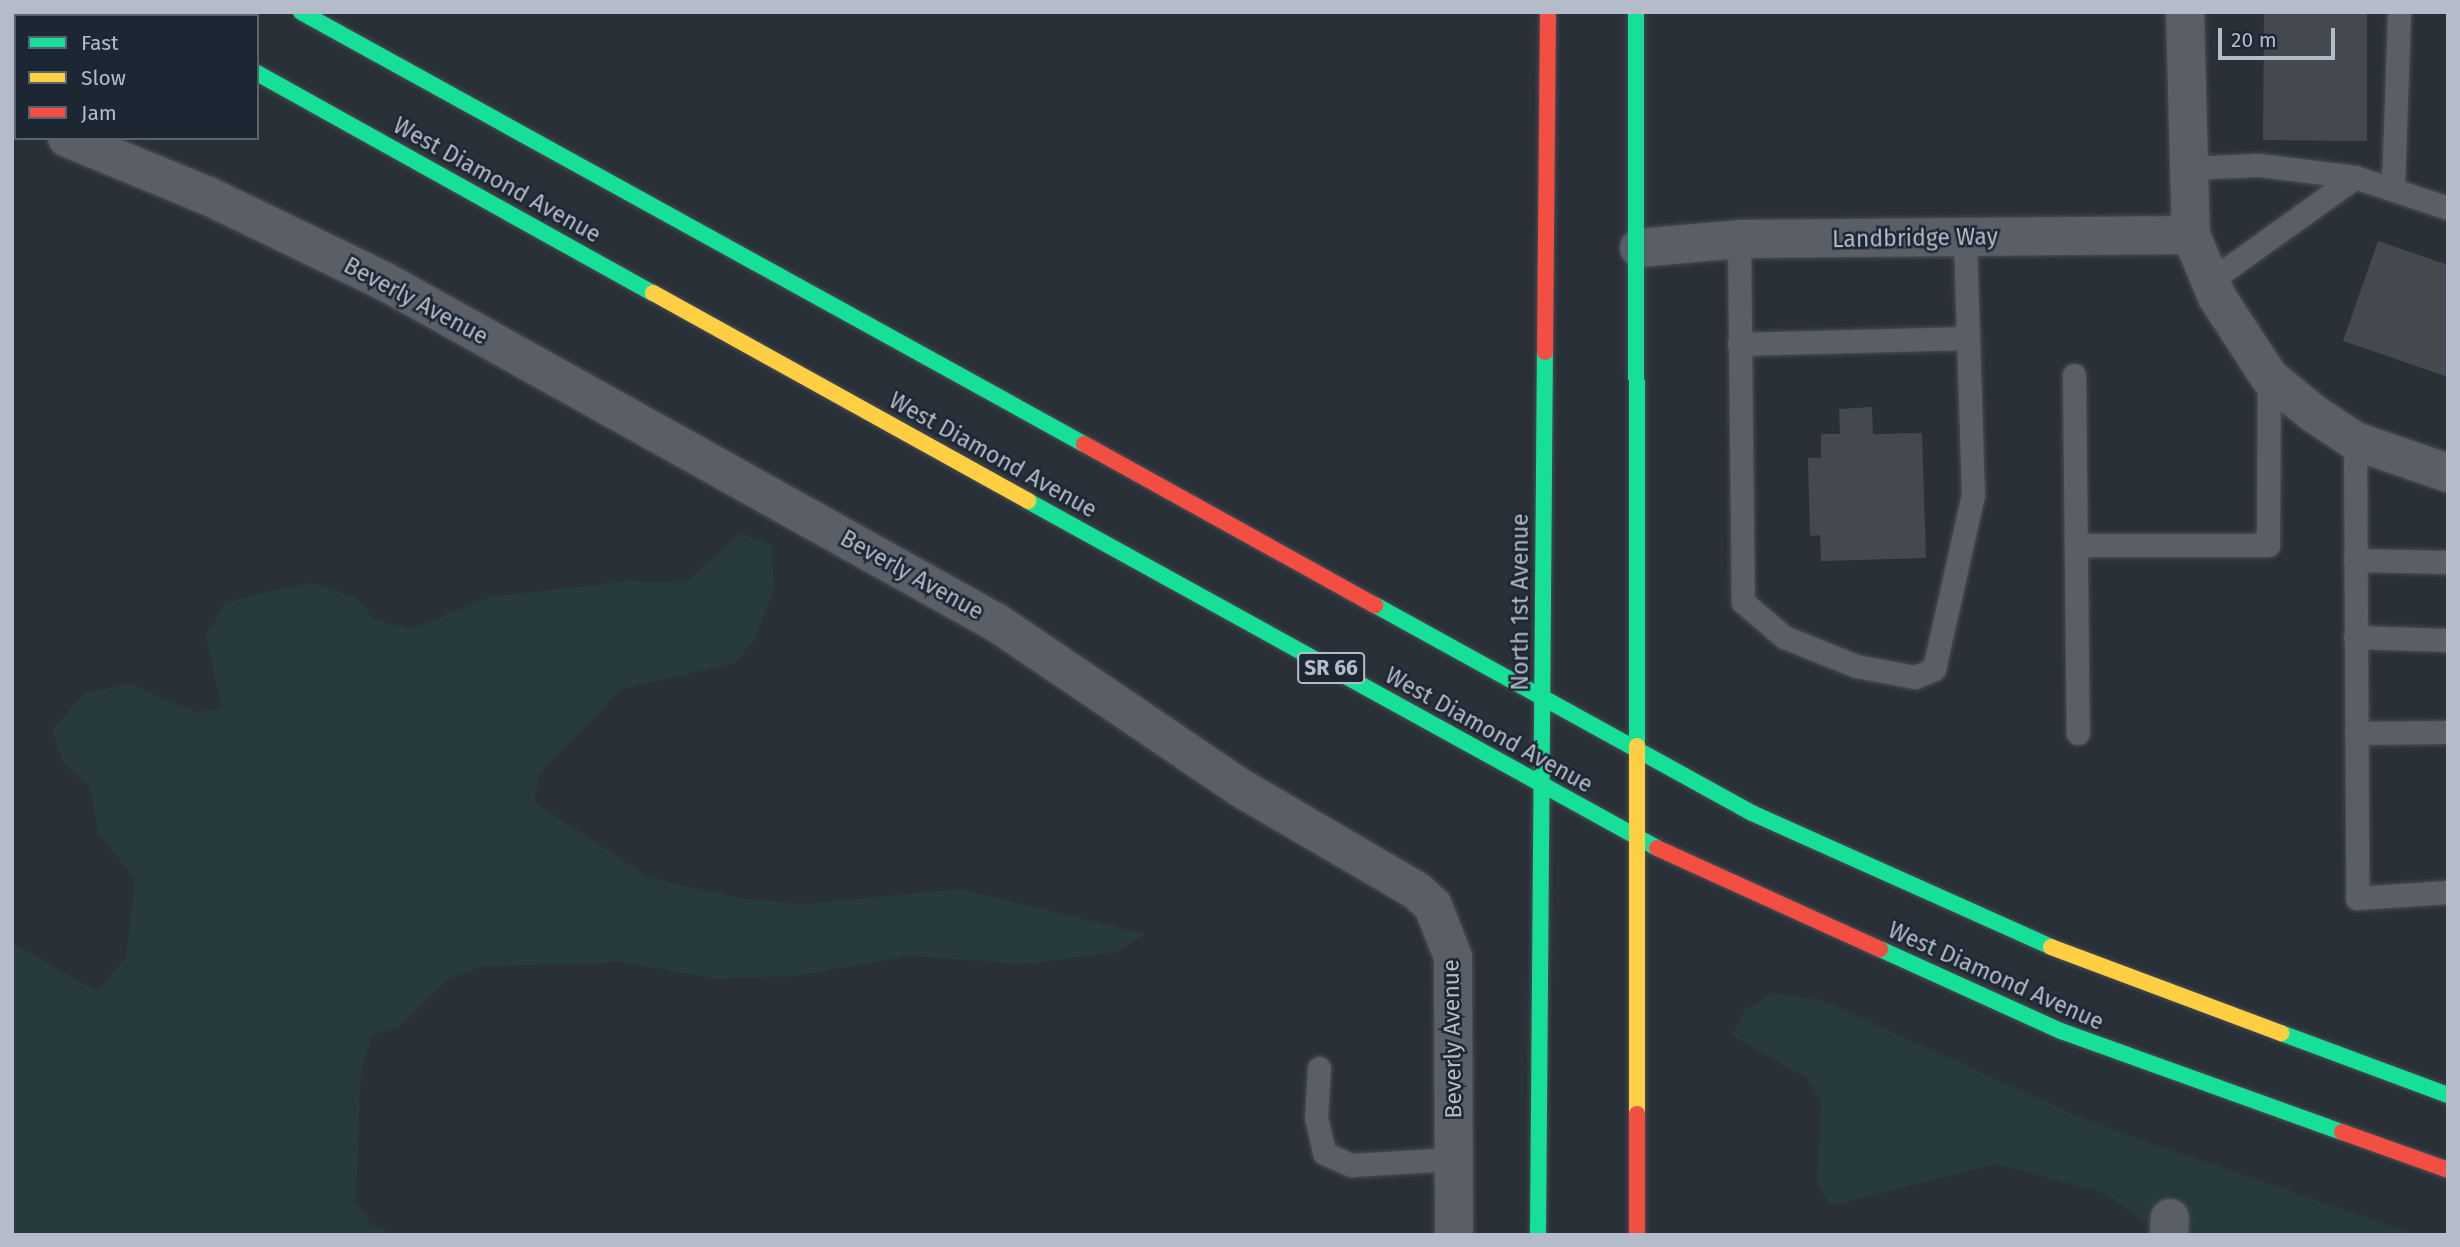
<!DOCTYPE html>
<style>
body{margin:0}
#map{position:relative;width:2460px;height:1247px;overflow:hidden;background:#2a3038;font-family:"Fira Sans",sans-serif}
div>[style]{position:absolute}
.green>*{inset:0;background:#273a3e}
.building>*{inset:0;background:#444950}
.roads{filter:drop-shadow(0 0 2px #484c53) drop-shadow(0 0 2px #484c53)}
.lane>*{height:23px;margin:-11.5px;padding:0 11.5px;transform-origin:11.5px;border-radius:11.5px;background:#5a5e66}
.street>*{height:38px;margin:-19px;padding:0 19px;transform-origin:19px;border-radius:19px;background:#5a5e66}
.fast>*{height:16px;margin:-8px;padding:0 8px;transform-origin:8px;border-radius:8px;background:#16e098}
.slow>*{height:16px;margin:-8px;padding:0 8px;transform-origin:8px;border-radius:8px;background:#ffcf43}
.jam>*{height:16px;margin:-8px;padding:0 8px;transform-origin:8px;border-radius:8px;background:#f24e42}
span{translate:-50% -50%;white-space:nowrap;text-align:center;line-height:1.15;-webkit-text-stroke:5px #1d2633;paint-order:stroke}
.shield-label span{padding:2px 5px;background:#1d2633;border:2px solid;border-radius:5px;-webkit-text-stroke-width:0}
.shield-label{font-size:21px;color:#b4bcc9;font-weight:700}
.street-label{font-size:23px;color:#b4bcc9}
.frame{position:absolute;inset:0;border:14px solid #b4bcc9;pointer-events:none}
.legend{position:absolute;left:14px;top:14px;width:245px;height:126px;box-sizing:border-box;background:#1d2633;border:2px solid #59626f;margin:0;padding:9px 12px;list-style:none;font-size:21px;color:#b4bcc9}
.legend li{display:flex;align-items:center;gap:14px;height:35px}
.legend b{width:35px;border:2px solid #59626f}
.scale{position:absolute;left:2218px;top:28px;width:117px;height:32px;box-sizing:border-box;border:4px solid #b4bcc9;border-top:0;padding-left:9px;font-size:21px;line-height:24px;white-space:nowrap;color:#b4bcc9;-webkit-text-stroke:5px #1d2633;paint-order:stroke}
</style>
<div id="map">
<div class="green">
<i style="clip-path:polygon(740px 533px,772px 545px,774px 590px,754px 640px,735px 663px,621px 689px,538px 775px,535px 803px,650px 878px,738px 898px,802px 904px,960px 889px,1145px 934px,1117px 952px,1027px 964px,909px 956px,796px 976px,718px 979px,621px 962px,477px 967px,444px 982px,398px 1027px,372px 1035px,361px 1068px,356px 1201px,371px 1225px,395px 1235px,12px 1235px,12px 943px,97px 991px,126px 957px,135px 880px,99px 833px,90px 787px,63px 761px,52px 731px,84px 693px,130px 684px,195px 712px,222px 708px,206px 636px,225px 603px,270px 591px,311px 583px,356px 597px,375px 620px,413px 629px,489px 597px,629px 581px,686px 583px)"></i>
<i style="clip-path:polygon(1773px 993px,1821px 1000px,2093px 1123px,2417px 1235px,2162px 1235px,2105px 1193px,1996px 1164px,1831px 1206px,1817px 1183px,1821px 1103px,1808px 1079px,1732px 1035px,1746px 1009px)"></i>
</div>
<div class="building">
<i style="clip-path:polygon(2264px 12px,2367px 12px,2367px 141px,2263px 140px)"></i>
<i style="clip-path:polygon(2378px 241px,2448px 265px,2448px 377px,2343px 341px)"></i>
<i style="clip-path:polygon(1872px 407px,1873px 434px,1922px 433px,1926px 558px,1821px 561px,1820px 535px,1810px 536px,1808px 458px,1821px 458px,1821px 434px,1840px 434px,1839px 409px)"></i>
</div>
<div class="roads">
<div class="lane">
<i style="left:2186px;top:168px;width:73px;rotate:-2.4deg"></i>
<i style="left:2259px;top:165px;width:97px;rotate:7.1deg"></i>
<i style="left:2393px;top:187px;width:175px;rotate:-88deg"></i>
<i style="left:1739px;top:239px;width:363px;rotate:89.4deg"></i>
<i style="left:1743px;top:602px;width:54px;rotate:40.5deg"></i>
<i style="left:1784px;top:637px;width:78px;rotate:21.9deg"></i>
<i style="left:1856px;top:666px;width:60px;rotate:10.6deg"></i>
<i style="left:1915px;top:677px;width:21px;rotate:-23deg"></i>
<i style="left:1934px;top:669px;width:178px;rotate:-77.4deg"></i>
<i style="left:1973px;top:495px;width:258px;rotate:-91.8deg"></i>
<i style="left:2210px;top:281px;width:178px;rotate:-35.6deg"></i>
<i style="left:2355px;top:177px;width:98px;rotate:18.4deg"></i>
<i style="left:1739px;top:344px;width:229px;rotate:-1.5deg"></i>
<i style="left:2074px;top:375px;width:358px;rotate:89.4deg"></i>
<i style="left:2355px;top:441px;width:457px;rotate:89.7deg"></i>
<i style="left:2357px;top:898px;width:91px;rotate:-3.8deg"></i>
<i style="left:2076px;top:545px;width:192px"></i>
<i style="left:2268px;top:545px;width:168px;rotate:-89.7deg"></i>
<i style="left:2355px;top:560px;width:93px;rotate:1.2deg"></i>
<i style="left:2355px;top:637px;width:93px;rotate:1.8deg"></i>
<i style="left:2356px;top:733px;width:92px;rotate:-0.6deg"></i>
<i style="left:1319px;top:1068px;width:49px;rotate:93.5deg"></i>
<i style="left:1316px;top:1117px;width:37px;rotate:77deg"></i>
<i style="left:1324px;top:1153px;width:30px;rotate:24deg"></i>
<i style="left:1351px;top:1165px;width:102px;rotate:-3.4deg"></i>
</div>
<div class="street">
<i style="left:2185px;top:12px;width:223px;rotate:88.5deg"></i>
<i style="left:2191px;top:235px;width:67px;rotate:67.2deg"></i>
<i style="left:2217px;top:297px;width:95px;rotate:57deg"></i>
<i style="left:2269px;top:377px;width:57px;rotate:39.3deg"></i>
<i style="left:2313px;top:413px;width:50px;rotate:33.7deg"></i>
<i style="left:2355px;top:441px;width:98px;rotate:19deg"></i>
<i style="left:12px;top:117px;width:4px;rotate:14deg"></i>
<i style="left:67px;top:138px;width:152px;rotate:22.4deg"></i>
<i style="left:208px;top:196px;width:195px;rotate:25.8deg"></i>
<i style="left:384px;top:281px;width:702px;rotate:29.16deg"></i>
<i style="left:997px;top:623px;width:292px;rotate:34.1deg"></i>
<i style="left:1239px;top:787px;width:206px;rotate:30.3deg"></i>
<i style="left:1417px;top:891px;width:22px;rotate:43deg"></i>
<i style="left:1433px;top:906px;width:55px;rotate:68.6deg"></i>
<i style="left:1453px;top:957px;width:278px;rotate:89.8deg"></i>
<i style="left:1639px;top:248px;width:100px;rotate:-5.1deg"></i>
<i style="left:1739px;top:239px;width:452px;rotate:-0.5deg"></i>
<i style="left:2169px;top:1235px;width:17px;rotate:-87deg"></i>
</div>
<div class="fast">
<i style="left:148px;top:12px;width:8px;rotate:30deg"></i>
<i style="left:301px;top:12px;width:894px;rotate:28.89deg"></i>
<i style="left:1636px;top:12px;width:734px;rotate:89.92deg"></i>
<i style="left:257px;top:73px;width:453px;rotate:29.1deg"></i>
<i style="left:1028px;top:501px;width:718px;rotate:28.88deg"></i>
<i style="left:1375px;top:605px;width:431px;rotate:28.9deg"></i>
<i style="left:1752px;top:813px;width:328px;rotate:24.1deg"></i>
<i style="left:1880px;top:949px;width:199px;rotate:24.4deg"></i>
<i style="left:2061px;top:1031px;width:299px;rotate:19.8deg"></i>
<i style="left:2281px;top:1033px;width:178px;rotate:20.4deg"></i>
<i style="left:1538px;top:1235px;width:883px;rotate:-89.55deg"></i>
</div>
<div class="slow">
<i style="left:653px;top:293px;width:429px;rotate:29deg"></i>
<i style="left:1637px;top:746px;width:368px;rotate:90deg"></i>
<i style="left:2051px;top:947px;width:246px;rotate:20.5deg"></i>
</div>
<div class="jam">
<i style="left:1545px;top:352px;width:340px;rotate:-89.5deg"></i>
<i style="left:1084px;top:444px;width:333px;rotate:29deg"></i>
<i style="left:1657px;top:848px;width:245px;rotate:24.4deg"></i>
<i style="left:1637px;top:1114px;width:121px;rotate:90deg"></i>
<i style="left:2342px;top:1132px;width:113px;rotate:19.7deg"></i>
</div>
</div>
<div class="shield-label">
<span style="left:1331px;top:668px">SR 66</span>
</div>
<div class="street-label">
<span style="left:497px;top:180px;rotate:29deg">West Diamond Avenue</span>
<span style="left:1915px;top:238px;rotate:-1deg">Landbridge Way</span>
<span style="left:416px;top:301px;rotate:28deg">Beverly Avenue</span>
<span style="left:993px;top:455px;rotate:29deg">West Diamond Avenue</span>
<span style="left:912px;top:575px;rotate:29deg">Beverly Avenue</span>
<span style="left:1520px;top:602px;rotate:-90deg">North 1st Avenue</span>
<span style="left:1489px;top:730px;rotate:29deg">West Diamond Avenue</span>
<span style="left:1996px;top:976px;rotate:24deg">West Diamond Avenue</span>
<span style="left:1452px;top:1039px;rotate:-91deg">Beverly Avenue</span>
</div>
<div class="frame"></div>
<ul class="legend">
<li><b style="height:9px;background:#16e098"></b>Fast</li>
<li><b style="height:9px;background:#ffcf43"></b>Slow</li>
<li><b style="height:9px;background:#f24e42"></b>Jam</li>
</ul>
<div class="scale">20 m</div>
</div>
